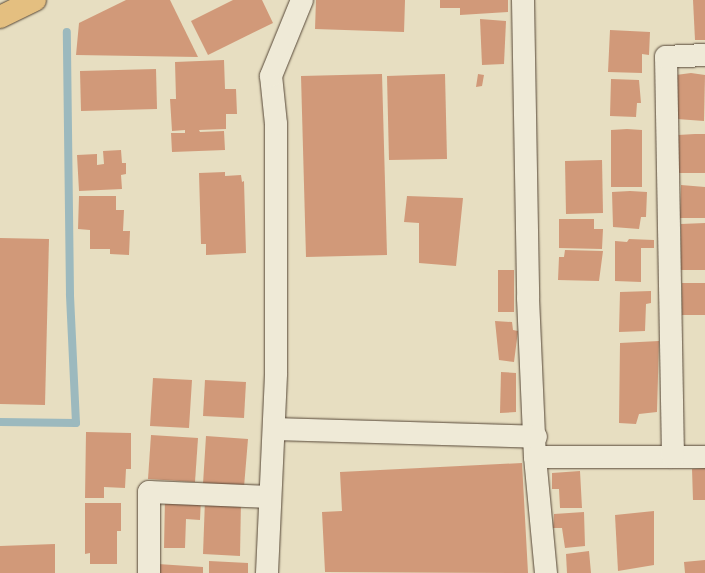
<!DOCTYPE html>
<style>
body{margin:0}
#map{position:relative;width:705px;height:573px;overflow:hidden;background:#e7dec1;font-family:Cardo,serif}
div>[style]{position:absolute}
.stream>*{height:8px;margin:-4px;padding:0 4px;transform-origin:4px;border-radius:4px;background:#9cb9be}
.building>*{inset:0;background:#d19979}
.roads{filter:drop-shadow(0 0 1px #564737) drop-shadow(0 0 1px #564737)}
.minor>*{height:22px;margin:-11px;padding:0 11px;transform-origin:11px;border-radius:11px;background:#efead7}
.trunk>*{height:22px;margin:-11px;padding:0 11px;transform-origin:11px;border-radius:11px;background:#e4bf80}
span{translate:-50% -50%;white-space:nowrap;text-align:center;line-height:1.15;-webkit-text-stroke:4px #efead7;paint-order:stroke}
</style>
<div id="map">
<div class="stream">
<i style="left:0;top:422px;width:76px;rotate:0.8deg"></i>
<i style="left:76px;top:423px;width:129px;rotate:-92.7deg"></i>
<i style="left:70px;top:294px;width:262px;rotate:-90.7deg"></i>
</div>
<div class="building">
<i style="clip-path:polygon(126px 0,170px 0,198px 57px,76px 55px,79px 23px)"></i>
<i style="clip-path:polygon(233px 0,262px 0,273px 23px,208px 55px,191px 21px)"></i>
<i style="clip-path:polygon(316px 0,405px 0,404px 32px,315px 29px)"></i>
<i style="clip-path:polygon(440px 0,508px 0,508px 12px,460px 15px,460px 8px,440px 8px)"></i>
<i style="clip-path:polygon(693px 0,705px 0,705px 40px,695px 40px)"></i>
<i style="clip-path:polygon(480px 19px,506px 21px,504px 64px,482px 65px)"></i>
<i style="clip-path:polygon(610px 30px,650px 32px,649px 55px,642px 54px,642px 73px,608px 72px)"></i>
<i style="clip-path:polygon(224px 60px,225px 89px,236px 89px,237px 114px,226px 114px,226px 129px,199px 130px,200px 132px,224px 131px,225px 150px,172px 152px,171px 133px,185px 133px,185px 130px,172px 131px,170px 99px,176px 99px,175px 62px)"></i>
<i style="clip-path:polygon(156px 69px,157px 109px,81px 111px,80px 71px)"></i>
<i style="clip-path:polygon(691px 73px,705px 75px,704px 121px,677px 119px,676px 75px)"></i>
<i style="clip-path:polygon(382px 74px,387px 255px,306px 257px,301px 76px)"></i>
<i style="clip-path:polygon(445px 74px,447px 159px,389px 160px,387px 76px)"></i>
<i style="clip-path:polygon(478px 74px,484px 75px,482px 86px,476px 87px)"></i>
<i style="clip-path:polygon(611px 79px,639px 80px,641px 103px,637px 103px,636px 117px,610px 116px)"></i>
<i style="clip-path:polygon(627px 129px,642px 130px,642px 187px,611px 187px,611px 130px)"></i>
<i style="clip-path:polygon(695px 134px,705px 134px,705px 173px,678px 173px,678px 135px)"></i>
<i style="clip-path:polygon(121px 150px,122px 163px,126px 163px,126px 174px,121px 175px,122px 189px,79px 191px,77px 155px,97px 154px,97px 165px,104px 164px,103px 151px)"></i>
<i style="clip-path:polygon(602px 160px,603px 213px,566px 214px,565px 161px)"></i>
<i style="clip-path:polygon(225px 172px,225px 176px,241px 175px,242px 182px,244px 181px,246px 253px,206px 255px,206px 244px,201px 244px,199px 173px)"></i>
<i style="clip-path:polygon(681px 185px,705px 187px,705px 218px,680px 218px)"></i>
<i style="clip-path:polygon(630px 191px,647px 192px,646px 217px,641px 217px,639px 229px,613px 227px,612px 192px)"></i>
<i style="clip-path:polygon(79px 196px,116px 196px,116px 210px,124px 210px,123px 231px,130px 231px,129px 255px,110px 254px,110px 249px,90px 249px,90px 230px,78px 229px)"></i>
<i style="clip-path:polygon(407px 196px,463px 198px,456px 266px,419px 263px,419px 223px,404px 222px)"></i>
<i style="clip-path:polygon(559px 219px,594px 219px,594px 229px,603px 229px,602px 249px,559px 248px)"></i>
<i style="clip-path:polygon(705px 223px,705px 270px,681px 270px,681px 224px)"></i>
<i style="clip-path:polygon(0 238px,49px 239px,45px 405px,0 404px)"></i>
<i style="clip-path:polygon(629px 239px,654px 240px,654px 248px,641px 248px,641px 282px,615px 281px,615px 241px,627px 242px)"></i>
<i style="clip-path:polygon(565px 250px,603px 251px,599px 281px,558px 280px,559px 257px,564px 257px)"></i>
<i style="clip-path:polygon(498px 270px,514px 270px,514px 312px,498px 312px)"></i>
<i style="clip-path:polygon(682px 283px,705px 283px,705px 315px,682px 315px)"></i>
<i style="clip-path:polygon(651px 291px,651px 303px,646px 304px,645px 331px,619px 332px,620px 292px)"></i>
<i style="clip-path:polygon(495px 321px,512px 322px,513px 330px,518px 331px,514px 362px,499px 360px)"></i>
<i style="clip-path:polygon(659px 341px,657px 412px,639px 414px,636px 424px,619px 423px,620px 343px)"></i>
<i style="clip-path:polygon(501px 372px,516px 373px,516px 412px,500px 413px)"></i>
<i style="clip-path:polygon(153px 378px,192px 380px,189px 428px,150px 426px)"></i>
<i style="clip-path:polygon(205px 380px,246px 382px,244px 418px,203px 416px)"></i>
<i style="clip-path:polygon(86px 432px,131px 433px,131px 469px,126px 469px,125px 488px,104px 487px,104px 498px,85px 498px)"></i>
<i style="clip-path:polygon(151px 435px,198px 438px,195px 482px,148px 479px)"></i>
<i style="clip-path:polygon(206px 436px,248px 439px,244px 487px,203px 484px)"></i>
<i style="clip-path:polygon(522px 463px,528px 573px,325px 572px,322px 512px,342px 511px,340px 472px)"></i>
<i style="clip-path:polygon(705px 468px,705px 500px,693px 500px,692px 469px)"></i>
<i style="clip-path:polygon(580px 471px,582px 508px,560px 508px,559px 489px,552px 489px,552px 473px)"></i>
<i style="clip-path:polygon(165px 498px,201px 498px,200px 520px,186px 519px,185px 548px,164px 548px)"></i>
<i style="clip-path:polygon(205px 500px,241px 501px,240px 556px,203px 554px)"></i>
<i style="clip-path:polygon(85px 503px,121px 503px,121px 531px,117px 531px,117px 564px,90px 564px,90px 553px,85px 554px)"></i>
<i style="clip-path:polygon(654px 511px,654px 565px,618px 571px,615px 515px)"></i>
<i style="clip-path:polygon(584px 512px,585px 546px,565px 548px,562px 528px,553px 528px,554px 514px)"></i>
<i style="clip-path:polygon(55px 544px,55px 573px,0 573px,0 546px)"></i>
<i style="clip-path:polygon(589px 551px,591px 573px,567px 573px,566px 554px)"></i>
<i style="clip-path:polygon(705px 560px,705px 573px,685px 573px,684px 562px)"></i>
<i style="clip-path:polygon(209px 561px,248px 563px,248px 573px,209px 573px)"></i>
<i style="clip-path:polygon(158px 564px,203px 567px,203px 573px,157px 573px)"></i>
</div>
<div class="roads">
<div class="minor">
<i style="left:523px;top:0;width:298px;rotate:89deg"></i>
<i style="left:528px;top:298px;width:159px;rotate:87.5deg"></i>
<i style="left:535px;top:457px;width:117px;rotate:84.6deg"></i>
<i style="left:274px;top:429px;width:262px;rotate:1.7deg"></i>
<i style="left:535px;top:457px;width:170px"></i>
<i style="left:673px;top:457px;width:400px;rotate:-91deg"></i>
<i style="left:666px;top:57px;width:39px;rotate:-3deg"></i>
<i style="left:149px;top:573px;width:81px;rotate:-90deg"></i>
<i style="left:149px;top:492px;width:121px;rotate:2.4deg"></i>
<i style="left:267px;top:573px;width:200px;rotate:-87.4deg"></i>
<i style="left:276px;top:373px;width:249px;rotate:-90deg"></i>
<i style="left:276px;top:124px;width:48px;rotate:-95.9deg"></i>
<i style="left:271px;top:76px;width:82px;rotate:-67.8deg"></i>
</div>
<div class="trunk">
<i style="left:0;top:17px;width:39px;rotate:-26deg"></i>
</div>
</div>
</div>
